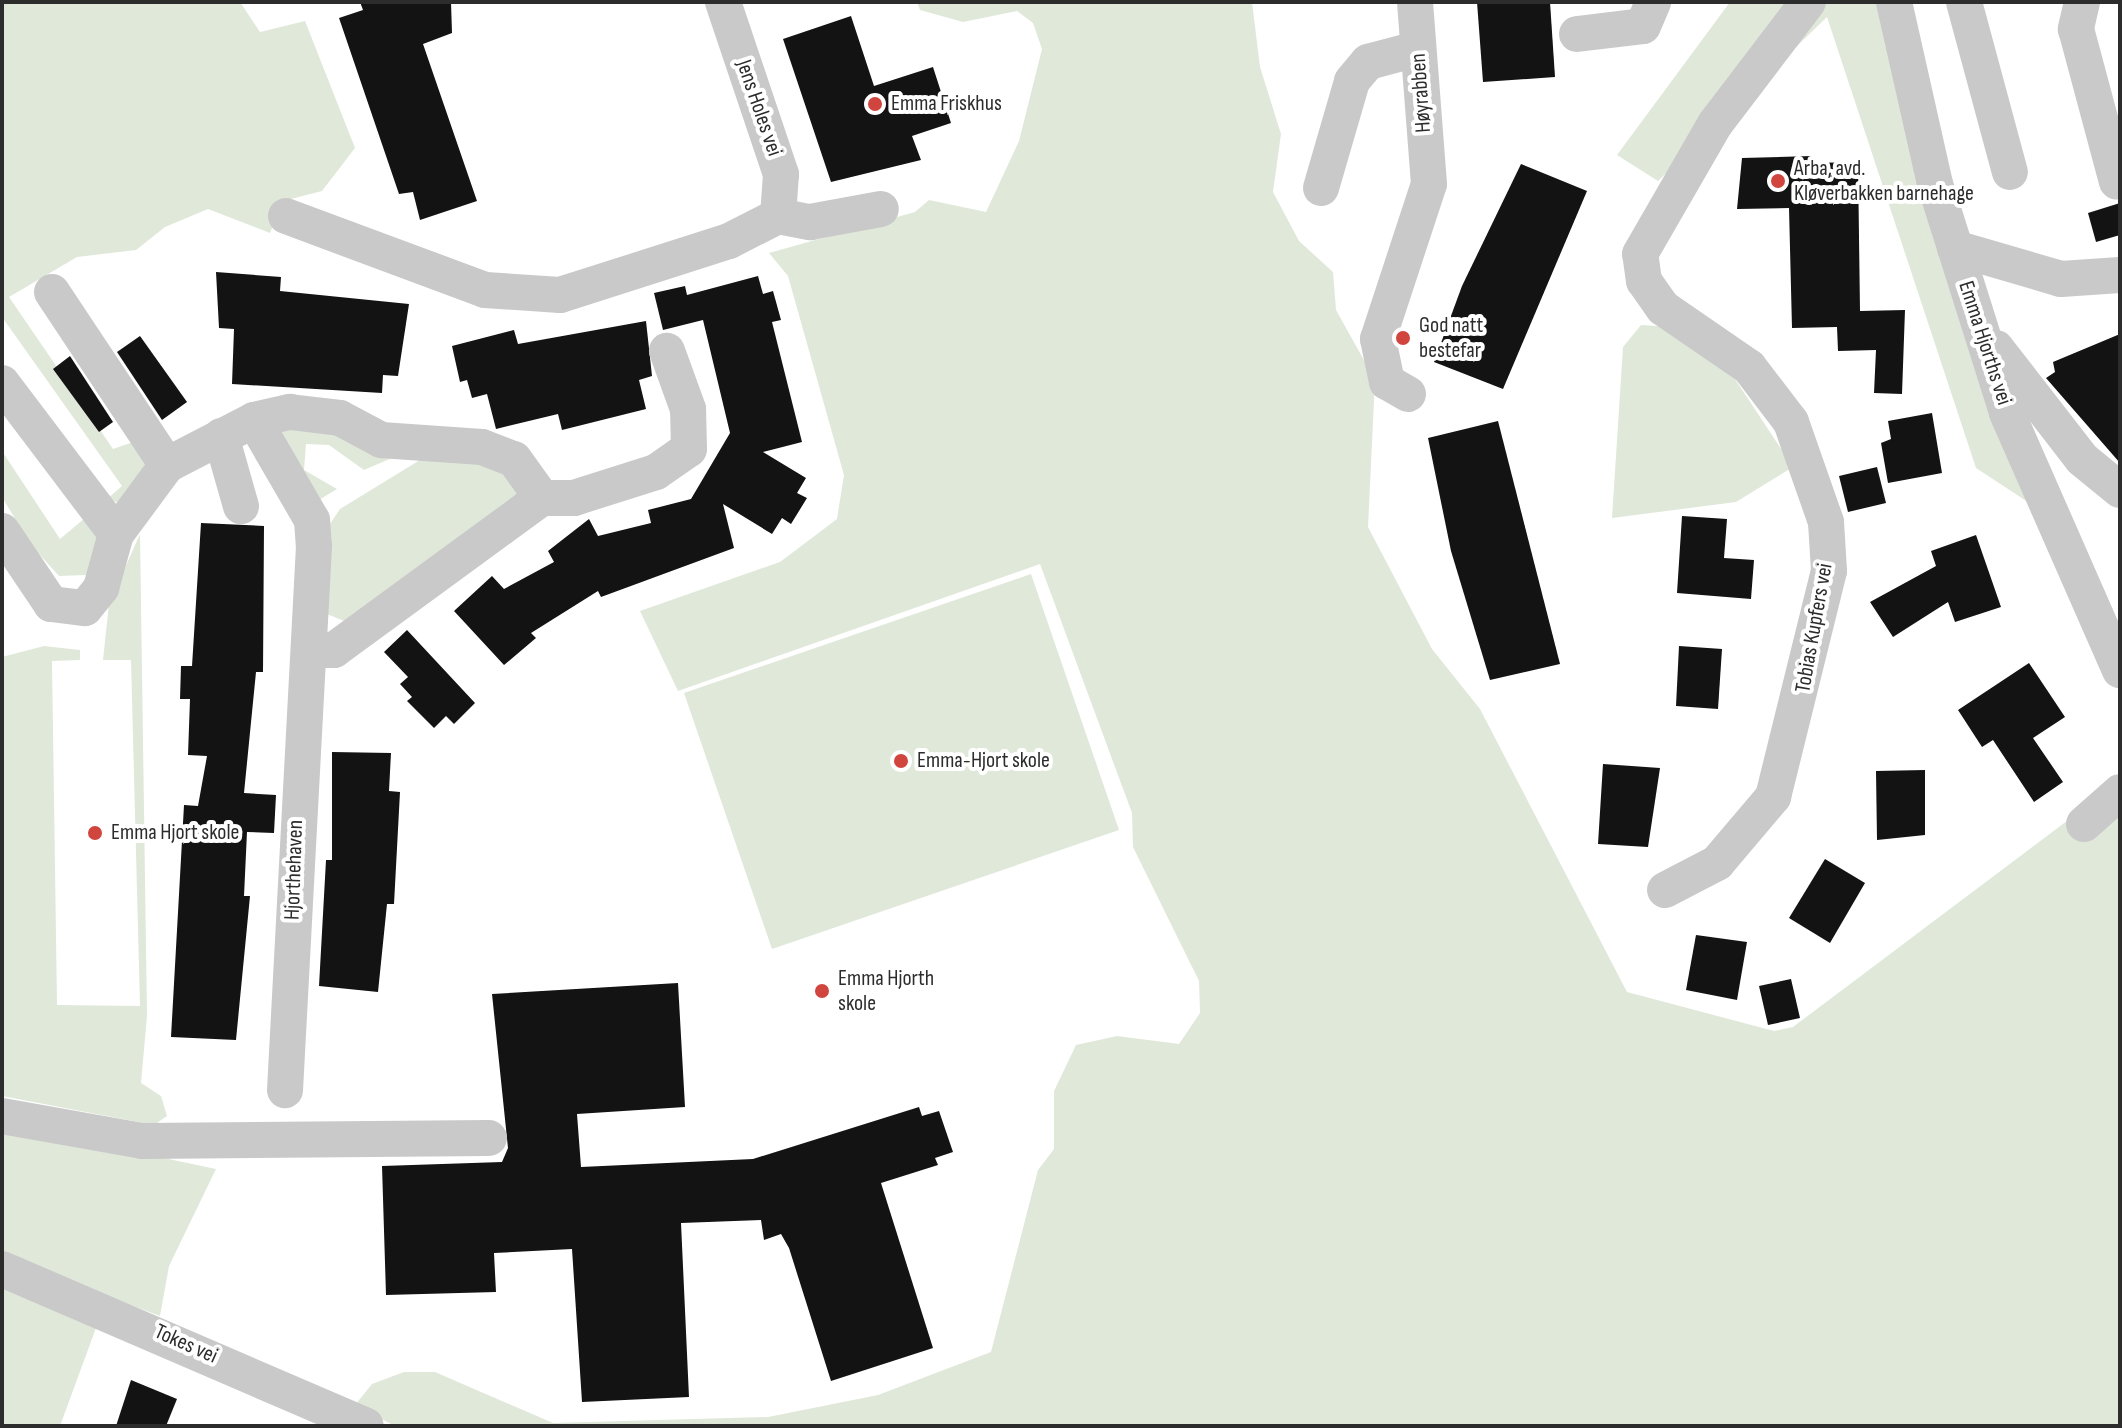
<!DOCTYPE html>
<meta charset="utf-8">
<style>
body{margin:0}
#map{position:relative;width:2122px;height:1428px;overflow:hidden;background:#fff;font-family:"Sofia Sans Condensed",sans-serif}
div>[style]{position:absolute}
.green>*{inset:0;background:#e0e8da}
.building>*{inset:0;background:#131313}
.minor>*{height:36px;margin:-18px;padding:0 18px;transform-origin:18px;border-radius:18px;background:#c9c9c9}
.dots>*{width:22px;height:22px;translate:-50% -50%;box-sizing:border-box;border:4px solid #fff;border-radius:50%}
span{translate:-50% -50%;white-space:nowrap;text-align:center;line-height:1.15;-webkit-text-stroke:8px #fff;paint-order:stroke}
.street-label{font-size:22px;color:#2c2c2c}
.poi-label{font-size:22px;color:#2c2c2c}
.left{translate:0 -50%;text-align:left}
.frame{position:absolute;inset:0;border:4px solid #2c2c2c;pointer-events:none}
</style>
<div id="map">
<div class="green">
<i style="clip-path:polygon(2px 2px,240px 2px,260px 32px,305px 21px,355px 148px,322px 191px,283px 201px,270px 233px,208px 209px,165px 227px,136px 250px,77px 257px,9px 297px,113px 449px,139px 440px,148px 458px,145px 478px,122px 503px,106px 500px,122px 486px,2px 317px)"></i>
<i style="clip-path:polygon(917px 2px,1252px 2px,1260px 67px,1281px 134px,1273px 192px,1299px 241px,1333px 272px,1336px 310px,1375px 380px,1368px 527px,1432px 649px,1480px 709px,1627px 992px,1774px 1031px,1793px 1027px,2120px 781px,2120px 1426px,395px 1426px,355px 1405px,372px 1384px,404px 1372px,435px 1372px,553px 1423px,768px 1417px,878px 1395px,991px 1352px,1038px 1170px,1054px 1149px,1054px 1091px,1076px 1045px,1117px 1036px,1179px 1044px,1200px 1013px,1199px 981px,1133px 847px,1132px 813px,1040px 564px,678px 691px,640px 611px,780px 562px,837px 519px,844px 475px,788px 276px,769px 253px,915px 212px,929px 200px,986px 212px,1019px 141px,1042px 49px,1033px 23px,1017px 11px,963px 22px,920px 10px)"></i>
<i style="clip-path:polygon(1730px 2px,1880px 2px,2040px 510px,1976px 468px,1827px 17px,1658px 181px,1617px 155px)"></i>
<i style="clip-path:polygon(1641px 325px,1673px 327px,1733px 376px,1793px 467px,1736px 502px,1612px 518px,1623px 347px)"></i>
<i style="clip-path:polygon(268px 423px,336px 425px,408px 451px,364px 470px,329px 445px,306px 444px,304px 470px,337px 489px,314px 503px)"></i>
<i style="clip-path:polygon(2px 451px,60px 539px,85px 518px,101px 539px,86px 575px,59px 576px,31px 545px,2px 497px)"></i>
<i style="clip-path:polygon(433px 452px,492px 460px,516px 479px,521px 503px,349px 623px,322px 612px,324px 533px,340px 509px)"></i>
<i style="clip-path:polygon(140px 534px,147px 1016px,141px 1083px,161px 1096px,167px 1116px,154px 1125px,2px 1096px,2px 657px,44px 646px,80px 650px,80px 660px,52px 661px,57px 1005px,140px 1006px,131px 660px,103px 660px,109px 604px)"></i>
<i style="clip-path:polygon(1031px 574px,1119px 830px,772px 949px,684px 693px)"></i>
<i style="clip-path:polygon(2px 1124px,216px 1169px,169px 1266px,160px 1316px,2px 1257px)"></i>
<i style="clip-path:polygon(2px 1284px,100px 1317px,60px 1426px,2px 1426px)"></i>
</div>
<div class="building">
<i style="clip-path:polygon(360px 2px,451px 2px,452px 33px,423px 44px,477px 201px,420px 220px,413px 192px,399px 194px,339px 18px,363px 10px)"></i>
<i style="clip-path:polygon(1477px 2px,1550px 2px,1555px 77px,1483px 82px)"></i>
<i style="clip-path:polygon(851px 16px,874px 86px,933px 67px,951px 123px,912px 136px,921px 160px,831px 182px,783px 39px)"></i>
<i style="clip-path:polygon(1812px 156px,1812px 163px,1858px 162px,1860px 311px,1905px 310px,1902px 394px,1874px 393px,1876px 350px,1838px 351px,1837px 327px,1792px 328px,1789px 208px,1737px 209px,1742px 158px)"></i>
<i style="clip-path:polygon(1521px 164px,1587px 191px,1503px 389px,1434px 362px,1462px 286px)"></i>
<i style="clip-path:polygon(2120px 203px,2120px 235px,2096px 242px,2088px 213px)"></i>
<i style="clip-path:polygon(216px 272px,281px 277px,280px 291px,409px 304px,398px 376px,383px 375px,382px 393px,232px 384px,234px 329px,219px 328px)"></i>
<i style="clip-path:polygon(758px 276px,763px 294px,773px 291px,781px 320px,772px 322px,802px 442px,763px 452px,806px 478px,797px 493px,807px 498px,791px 524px,782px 518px,772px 534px,723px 504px,734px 548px,601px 597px,598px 591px,531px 633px,536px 638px,504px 665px,454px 611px,492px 576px,504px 589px,554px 562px,548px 551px,589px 519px,598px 536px,651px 523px,648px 510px,691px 499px,730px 433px,703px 320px,663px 330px,654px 293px,685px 286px,687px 295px)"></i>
<i style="clip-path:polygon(646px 321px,652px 376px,639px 380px,646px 409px,562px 430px,558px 414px,496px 429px,487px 394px,472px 398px,467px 380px,460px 382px,452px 346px,514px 330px,518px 344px)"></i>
<i style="clip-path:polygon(2120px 334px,2120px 463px,2046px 378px,2055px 372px,2053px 362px)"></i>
<i style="clip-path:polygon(140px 336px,187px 402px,162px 420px,117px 352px)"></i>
<i style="clip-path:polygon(70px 356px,113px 422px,99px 432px,53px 369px)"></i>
<i style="clip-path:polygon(1932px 413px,1942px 473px,1888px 483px,1881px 443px,1891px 439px,1888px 421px)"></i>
<i style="clip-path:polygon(1498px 421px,1560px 664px,1490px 680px,1451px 551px,1428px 438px)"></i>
<i style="clip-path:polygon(1877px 467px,1886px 503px,1848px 512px,1839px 476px)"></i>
<i style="clip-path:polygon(1682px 516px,1727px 519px,1724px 558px,1754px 560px,1751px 599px,1677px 593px)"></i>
<i style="clip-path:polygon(201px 523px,264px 526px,263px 672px,256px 672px,244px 793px,276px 795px,274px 833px,247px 832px,244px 896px,250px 896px,236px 1040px,171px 1037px,184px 805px,198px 806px,207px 756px,188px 755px,190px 699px,180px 699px,181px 666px,192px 666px)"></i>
<i style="clip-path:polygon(1976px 535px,2001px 607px,1955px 622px,1948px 602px,1893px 637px,1870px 602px,1936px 566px,1931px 551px)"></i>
<i style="clip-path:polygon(407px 630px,475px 703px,454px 724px,446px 716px,434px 728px,407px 701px,412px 697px,400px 684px,408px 677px,384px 652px)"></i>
<i style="clip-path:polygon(1679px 646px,1722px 649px,1718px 709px,1676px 706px)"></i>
<i style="clip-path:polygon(2029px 663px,2065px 717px,2033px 738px,2063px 782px,2034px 802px,1993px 740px,1982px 747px,1958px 710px)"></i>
<i style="clip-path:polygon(332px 752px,391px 753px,389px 791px,400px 792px,394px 904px,387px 904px,378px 992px,319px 986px,326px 860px,332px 860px)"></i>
<i style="clip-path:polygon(1603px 764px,1660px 768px,1648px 847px,1598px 844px)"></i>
<i style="clip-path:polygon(1925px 770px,1925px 835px,1877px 840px,1876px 771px)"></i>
<i style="clip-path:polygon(1825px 859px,1865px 883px,1830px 943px,1789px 918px)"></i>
<i style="clip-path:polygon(1696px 935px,1747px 942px,1737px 1000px,1686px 990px)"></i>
<i style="clip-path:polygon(1791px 979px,1800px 1018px,1768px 1025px,1759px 986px)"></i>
<i style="clip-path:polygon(678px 983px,685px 1107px,577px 1114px,581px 1167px,753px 1159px,919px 1107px,922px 1116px,939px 1111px,953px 1152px,935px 1158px,938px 1165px,881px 1183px,933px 1348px,831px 1381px,789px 1248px,781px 1234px,764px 1240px,761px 1220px,681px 1223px,689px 1397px,582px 1402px,572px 1249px,494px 1253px,496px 1292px,386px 1295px,382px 1166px,502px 1162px,508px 1148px,492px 994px)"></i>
<i style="clip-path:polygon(131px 1380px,177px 1399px,166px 1426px,116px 1426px)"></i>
</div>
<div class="minor">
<i style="left:723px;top:2px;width:182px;rotate:71.4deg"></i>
<i style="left:781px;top:174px;width:42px;rotate:94.1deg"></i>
<i style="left:1894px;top:2px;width:187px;rotate:77.3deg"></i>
<i style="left:1935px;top:184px;width:240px;rotate:72.5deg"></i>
<i style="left:2007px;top:413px;width:281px;rotate:66.3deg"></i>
<i style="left:1964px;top:2px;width:176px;rotate:74.9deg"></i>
<i style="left:2082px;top:2px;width:28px;rotate:103deg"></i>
<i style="left:2076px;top:29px;width:158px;rotate:75deg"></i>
<i style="left:1577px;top:34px;width:66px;rotate:-6.9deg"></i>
<i style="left:1643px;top:26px;width:26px;rotate:-67deg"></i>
<i style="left:1321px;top:188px;width:111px;rotate:-73.8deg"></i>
<i style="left:1352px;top:81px;width:25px;rotate:-50deg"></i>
<i style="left:1368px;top:62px;width:51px;rotate:-14.9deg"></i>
<i style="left:286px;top:216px;width:212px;rotate:20.4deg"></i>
<i style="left:485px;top:290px;width:75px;rotate:3.8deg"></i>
<i style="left:560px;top:295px;width:177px;rotate:-17.7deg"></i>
<i style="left:729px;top:241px;width:55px;rotate:-27deg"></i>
<i style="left:778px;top:216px;width:33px;rotate:11deg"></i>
<i style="left:810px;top:222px;width:72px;rotate:-10.4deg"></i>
<i style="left:1955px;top:248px;width:110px;rotate:16.3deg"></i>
<i style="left:2061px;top:279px;width:59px;rotate:-3.9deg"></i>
<i style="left:52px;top:292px;width:208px;rotate:56.4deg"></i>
<i style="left:1996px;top:348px;width:140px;rotate:52.2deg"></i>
<i style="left:2082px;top:459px;width:49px;rotate:39.2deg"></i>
<i style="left:2px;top:383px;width:189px;rotate:52.9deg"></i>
<i style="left:1408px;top:394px;width:24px;rotate:-150deg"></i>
<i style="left:1387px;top:382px;width:44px;rotate:-101.8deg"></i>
<i style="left:1378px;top:339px;width:163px;rotate:-71.8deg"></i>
<i style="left:1429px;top:184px;width:183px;rotate:-94.4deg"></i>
<i style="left:254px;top:420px;width:116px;rotate:59.9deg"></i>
<i style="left:312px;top:520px;width:26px;rotate:86deg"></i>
<i style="left:314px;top:546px;width:545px;rotate:93.05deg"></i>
<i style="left:221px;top:436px;width:73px;rotate:74.1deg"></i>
<i style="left:2px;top:531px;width:88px;rotate:56.1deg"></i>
<i style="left:51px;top:604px;width:34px;rotate:7deg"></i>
<i style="left:85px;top:608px;width:26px;rotate:-51deg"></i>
<i style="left:101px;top:588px;width:56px;rotate:-74.5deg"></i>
<i style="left:116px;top:534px;width:86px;rotate:-53.5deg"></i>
<i style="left:167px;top:465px;width:98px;rotate:-27.3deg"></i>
<i style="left:254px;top:420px;width:37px;rotate:-13deg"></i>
<i style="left:290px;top:412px;width:50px;rotate:6.8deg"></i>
<i style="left:340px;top:418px;width:47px;rotate:28.2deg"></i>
<i style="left:381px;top:440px;width:101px;rotate:4deg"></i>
<i style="left:482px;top:447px;width:34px;rotate:21deg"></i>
<i style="left:514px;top:459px;width:48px;rotate:54.3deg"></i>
<i style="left:542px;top:498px;width:32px"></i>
<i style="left:574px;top:498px;width:86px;rotate:-17.6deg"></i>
<i style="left:656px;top:472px;width:40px;rotate:-34.9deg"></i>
<i style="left:689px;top:449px;width:40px;rotate:-91.4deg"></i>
<i style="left:688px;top:409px;width:62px;rotate:-109.9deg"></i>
<i style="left:310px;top:650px;width:24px"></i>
<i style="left:334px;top:650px;width:258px;rotate:-36.2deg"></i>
<i style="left:2084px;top:824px;width:48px;rotate:-41.6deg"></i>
<i style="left:1665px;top:890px;width:59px;rotate:-27.4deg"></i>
<i style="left:1717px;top:863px;width:87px;rotate:-49.7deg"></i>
<i style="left:1773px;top:797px;width:233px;rotate:-76.1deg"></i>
<i style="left:1829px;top:571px;width:49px;rotate:-93.5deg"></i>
<i style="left:1826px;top:522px;width:106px;rotate:-109.3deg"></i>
<i style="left:1791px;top:422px;width:69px;rotate:-127.4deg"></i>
<i style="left:1749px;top:367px;width:104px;rotate:-145.5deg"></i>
<i style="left:1663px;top:308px;width:33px;rotate:-125deg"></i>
<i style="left:1644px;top:281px;width:27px;rotate:-98deg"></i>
<i style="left:1640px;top:254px;width:150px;rotate:-60deg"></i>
<i style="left:1715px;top:124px;width:153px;rotate:-52.7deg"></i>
<i style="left:2px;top:1116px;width:142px;rotate:10.1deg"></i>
<i style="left:142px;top:1141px;width:347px;rotate:-0.5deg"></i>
<i style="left:2px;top:1269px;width:396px;rotate:23.3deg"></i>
</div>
<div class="dots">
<i style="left:875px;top:104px;background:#d1453f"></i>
<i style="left:1778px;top:181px;background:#d1453f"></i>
<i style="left:1403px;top:338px;background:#d1453f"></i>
<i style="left:901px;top:761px;background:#d1453f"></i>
<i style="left:95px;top:833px;background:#d1453f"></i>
<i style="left:822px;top:991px;background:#d1453f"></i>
</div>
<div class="street-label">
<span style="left:1421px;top:93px;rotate:-94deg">Høyrabben</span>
<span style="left:759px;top:108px;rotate:71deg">Jens Holes vei</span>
<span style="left:1985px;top:343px;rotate:72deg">Emma Hjorths vei</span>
<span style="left:1814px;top:628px;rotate:-80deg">Tobias Kupfers vei</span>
<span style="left:294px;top:870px;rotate:-88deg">Hjorthehaven</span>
<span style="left:186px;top:1344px;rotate:24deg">Tokes vei</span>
</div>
<div class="poi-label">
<span class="left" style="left:891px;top:104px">Emma Friskhus</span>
<span class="left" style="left:1794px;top:181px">Arba, avd.<br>Kløverbakken barnehage</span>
<span class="left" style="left:1419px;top:338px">God natt<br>bestefar</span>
<span class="left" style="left:917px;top:761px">Emma-Hjort skole</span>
<span class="left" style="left:111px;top:833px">Emma Hjort skole</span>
<span class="left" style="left:838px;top:991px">Emma Hjorth<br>skole</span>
</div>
<div class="frame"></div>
</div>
